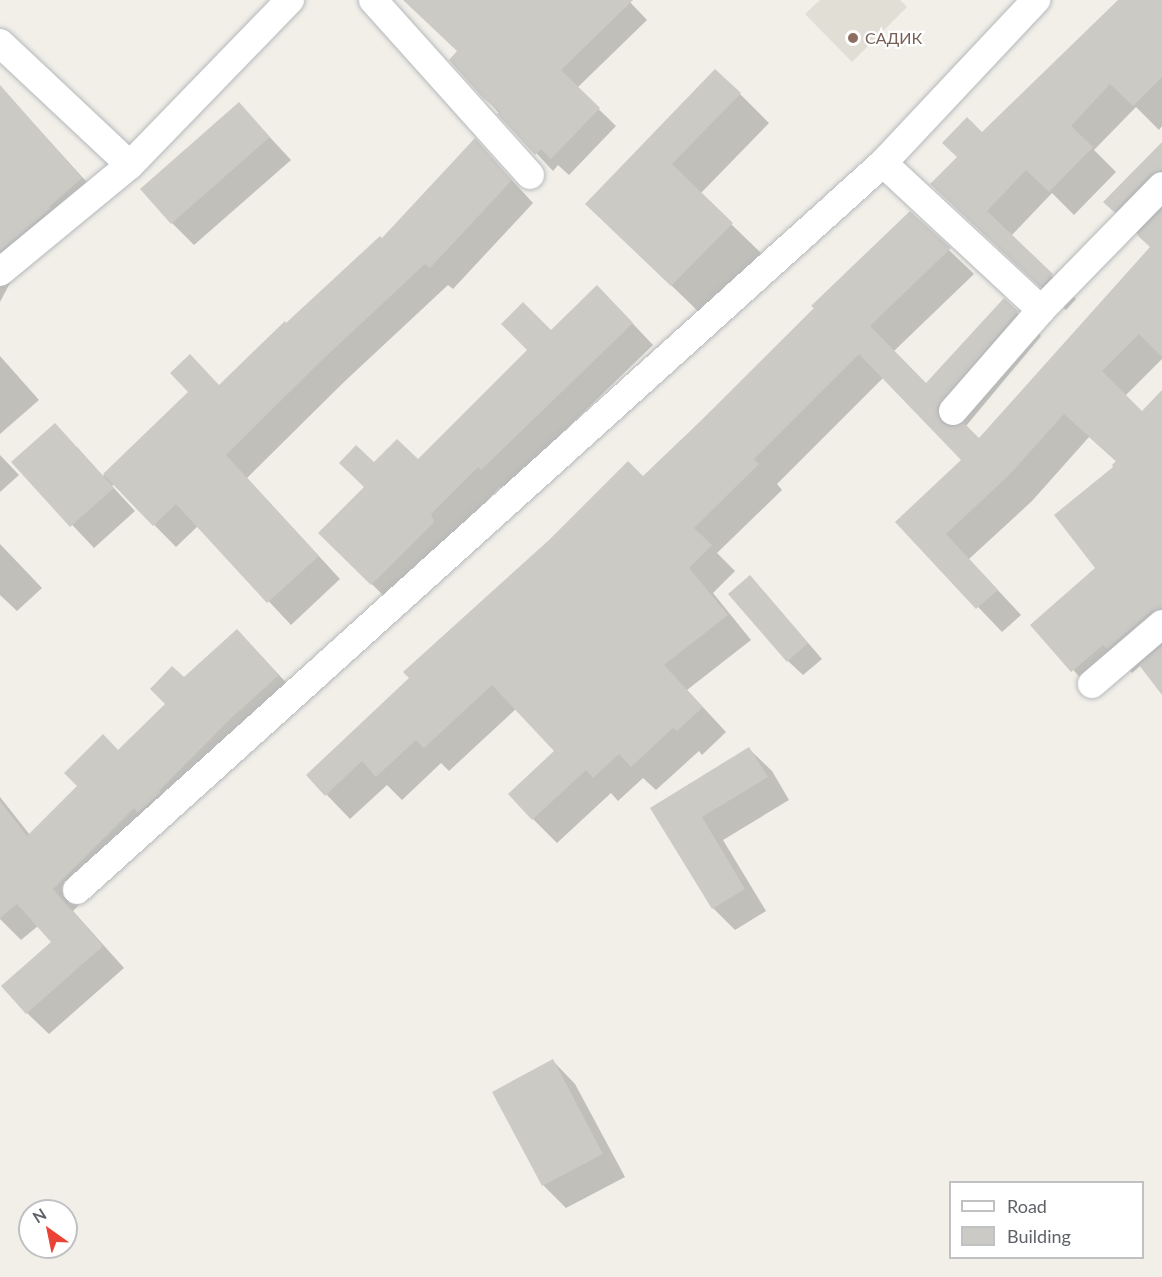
<!DOCTYPE html>
<meta charset="utf-8">
<style>
body{margin:0}
#map{position:relative;width:1162px;height:1277px;overflow:hidden;background:#f1efe8;font-family:Lato,sans-serif}
div>[style]{position:absolute}
.education>*{inset:0;background:#e1ded6}
.shadow>*{inset:0;background:#0003}
.building>*{inset:0;background:#cccac5}
.roads{filter:drop-shadow(0 0 2px #b5b8bc) drop-shadow(0 0 2px #b5b8bc)}
.street>*{height:28px;margin:-14px;padding:0 14px;transform-origin:14px;border-radius:14px;background:#fff}
.dots>*{width:16px;height:16px;translate:-50% -50%;box-sizing:border-box;border:3px solid #fff;border-radius:50%}
span{translate:-50% -50%;white-space:nowrap;text-align:center;line-height:1.15;-webkit-text-stroke:4.5px #fff;paint-order:stroke}
.education-label{font-size:16px;color:#785e54}
.left{translate:0 -50%;text-align:left}
.legend{position:absolute;left:949px;top:1181px;width:195px;height:78px;box-sizing:border-box;background:#fff;border:2px solid #bfc1c3;margin:0;padding:8px 10px;list-style:none;font-size:18px;color:#5f6368}
.legend li{display:flex;align-items:center;gap:12px;height:30px}
.legend b{width:30px;border:2px solid #bfc1c3}
.north{position:absolute;left:18px;top:1199px;width:60px;height:60px;box-sizing:border-box;background:#fff;border:2px solid #bfc1c3;border-radius:50%;rotate:327deg;font-size:16px;font-weight:700;line-height:24px;text-align:center;color:#5f6368}
.north::after{content:'';display:block;margin:auto;width:21px;height:27px;background:#ea4335;clip-path:polygon(50% 0,100% 100%,50% 72%,0 100%)}
</style>
<div id="map">
<div class="education">
<i style="clip-path:polygon(820px 0,900px 0,907px 7px,852px 62px,805px 14px)"></i>
</div>
<div class="shadow">
<i style="clip-path:polygon(418px 0,628px 0,647px 20px,577px 88px,616px 126px,569px 175px,558px 165px,553px 171px,484px 97px,459px 51px)"></i>
<i style="clip-path:polygon(1120px 0,1162px 0,1162px 126px,1159px 130px,1136px 107px,1094px 150px,1116px 172px,1074px 215px,1052px 193px,1011px 236px,1076px 299px,1066px 310px,956px 208px,982px 134px)"></i>
<i style="clip-path:polygon(7px 94px,103px 200px,11px 281px,0 302px,0 100px)"></i>
<i style="clip-path:polygon(740px 94px,769px 123px,700px 194px,761px 253px,701px 314px,587px 204px)"></i>
<i style="clip-path:polygon(239px 104px,291px 160px,194px 245px,172px 223px)"></i>
<i style="clip-path:polygon(475px 140px,533px 203px,453px 289px,448px 285px,344px 382px,247px 478px,340px 579px,291px 625px,198px 526px,176px 547px,114px 484px,112px 486px,135px 511px,94px 548px,14px 463px,77px 447px,103px 476px,190px 392px,219px 386px,382px 240px)"></i>
<i style="clip-path:polygon(1162px 144px,1162px 359px,1125px 396px,1142px 413px,1162px 392px,1162px 693px,1141px 665px,1132px 673px,1128px 668px,1097px 696px,1032px 625px,1097px 568px,1117px 462px,1089px 437px,1032px 501px,969px 559px,1021px 615px,1002px 632px,897px 522px,963px 460px,883px 378px,777px 484px,782px 490px,717px 553px,735px 571px,713px 593px,751px 640px,687px 690px,726px 732px,702px 755px,699px 751px,656px 790px,643px 778px,618px 801px,611px 793px,557px 843px,533px 819px,556px 751px,517px 708px,449px 771px,441px 763px,402px 800px,387px 785px,350px 819px,326px 794px,910px 213px,974px 274px,894px 351px,926px 385px,1004px 300px,1041px 336px,966px 426px,979px 439px,1152px 248px,1105px 202px)"></i>
<i style="clip-path:polygon(618px 308px,653px 345px,503px 490px,500px 487px,452px 536px,393px 605px,320px 533px,366px 487px,374px 464px,418px 461px,551px 332px)"></i>
<i style="clip-path:polygon(0 356px,39px 400px,0 434px)"></i>
<i style="clip-path:polygon(0 455px,19px 475px,0 492px)"></i>
<i style="clip-path:polygon(0 544px,42px 588px,17px 611px,0 595px)"></i>
<i style="clip-path:polygon(764px 592px,822px 659px,803px 675px,788px 661px)"></i>
<i style="clip-path:polygon(237px 631px,300px 697px,156px 828px,73px 911px,124px 968px,49px 1034px,27px 1013px,53px 943px,38px 926px,21px 940px,0 919px,0 797px,30px 835px,118px 752px,167px 704px,184px 679px)"></i>
<i style="clip-path:polygon(749px 749px,772px 771px,789px 800px,723px 840px,766px 911px,735px 930px,713px 908px,652px 809px)"></i>
<i style="clip-path:polygon(553px 1061px,575px 1084px,625px 1177px,566px 1208px,544px 1186px,494px 1092px)"></i>
</div>
<div class="building">
<i style="clip-path:polygon(403px 0,633px 0,561px 70px,600px 108px,551px 159px,541px 149px,535px 155px,497px 114px,500px 112px,483px 98px,449px 60px,457px 51px)"></i>
<i style="clip-path:polygon(1118px 0,1162px 0,1162px 77px,1133px 106px,1110px 84px,1071px 126px,1093px 147px,1049px 192px,1026px 170px,987px 211px,1053px 274px,1040px 287px,930px 184px,957px 157px,942px 143px,967px 117px,982px 132px)"></i>
<i style="clip-path:polygon(715px 69px,741px 93px,672px 164px,733px 223px,671px 286px,585px 204px)"></i>
<i style="clip-path:polygon(0 85px,82px 178px,49px 207px,51px 208px,0 251px)"></i>
<i style="clip-path:polygon(239px 102px,270px 137px,171px 224px,140px 189px)"></i>
<i style="clip-path:polygon(475px 138px,512px 180px,430px 268px,425px 264px,322px 360px,226px 455px,319px 556px,267px 603px,176px 504px,153px 526px,103px 474px,188px 392px,170px 373px,190px 354px,219px 385px,285px 321px,286px 323px,380px 236px,382px 238px)"></i>
<i style="clip-path:polygon(1162px 142px,1162px 170px,1150px 174px,1114px 212px,1103px 202px)"></i>
<i style="clip-path:polygon(1162px 210px,1162px 357px,1139px 334px,1102px 371px,1142px 411px,1162px 390px,1162px 608px,1151px 611px,1107px 649px,1103px 645px,1071px 672px,1030px 625px,1095px 568px,1054px 515px,1113px 467px,1112px 465px,1116px 461px,1064px 414px,1008px 476px,946px 534px,998px 590px,976px 609px,895px 522px,961px 460px,859px 354px,754px 459px,759px 464px,694px 528px,712px 545px,689px 568px,728px 615px,664px 665px,703px 707px,677px 731px,673px 728px,631px 767px,619px 754px,593px 778px,586px 770px,532px 820px,508px 794px,554px 751px,492px 685px,424px 748px,416px 740px,376px 777px,362px 761px,325px 796px,306px 775px,409px 678px,403px 672px,549px 540px,628px 461px,643px 476px,709px 413px,814px 308px,811px 306px,910px 211px,951px 248px,870px 326px,926px 383px,1004px 298px,1018px 311px,937px 407px,938px 417px,943px 424px,950px 427px,964px 423px,979px 438px,1150px 247px,1137px 235px)"></i>
<i style="clip-path:polygon(597px 285px,633px 323px,481px 470px,478px 467px,431px 514px,434px 522px,371px 585px,318px 533px,364px 487px,339px 463px,356px 445px,374px 462px,397px 439px,418px 459px,527px 350px,501px 324px,523px 302px,551px 330px)"></i>
<i style="clip-path:polygon(55px 423px,114px 488px,70px 527px,11px 462px)"></i>
<i style="clip-path:polygon(750px 575px,808px 643px,787px 662px,728px 594px)"></i>
<i style="clip-path:polygon(237px 629px,279px 675px,230px 719px,159px 791px,161px 792px,138px 813px,134px 808px,53px 889px,103px 946px,26px 1014px,1px 986px,51px 942px,17px 904px,0 918px,0 801px,27px 836px,77px 786px,64px 773px,103px 734px,118px 750px,165px 704px,150px 689px,172px 666px,184px 677px)"></i>
<i style="clip-path:polygon(1162px 646px,1162px 695px,1139px 665px)"></i>
<i style="clip-path:polygon(749px 747px,768px 777px,702px 817px,745px 889px,712px 909px,650px 808px)"></i>
<i style="clip-path:polygon(553px 1059px,603px 1154px,542px 1186px,492px 1092px)"></i>
</div>
<div class="roads">
<div class="street">
<i style="left:373px;top:0;width:235px;rotate:48.1deg"></i>
<i style="left:0;top:43px;width:178px;rotate:43.2deg"></i>
<i style="left:883px;top:163px;width:216px;rotate:42.9deg"></i>
<i style="left:0;top:272px;width:168px;rotate:-39.5deg"></i>
<i style="left:130px;top:165px;width:230px;rotate:-45.9deg"></i>
<i style="left:953px;top:411px;width:134px;rotate:-48.9deg"></i>
<i style="left:1041px;top:310px;width:173px;rotate:-45.7deg"></i>
<i style="left:1092px;top:684px;width:92px;rotate:-40.6deg"></i>
<i style="left:77px;top:890px;width:1085px;rotate:-42.05deg"></i>
<i style="left:883px;top:163px;width:224px;rotate:-46.8deg"></i>
</div>
</div>
<div class="dots">
<i style="left:853px;top:38px;background:#8d6e63"></i>
</div>
<div class="education-label">
<span class="left" style="left:865px;top:38px">САДИК</span>
</div>
<ul class="legend">
<li><b style="height:8px;background:#fff"></b>Road</li>
<li><b style="height:16px;background:#cccac5"></b>Building</li>
</ul>
<div class="north">N</div>
</div>
